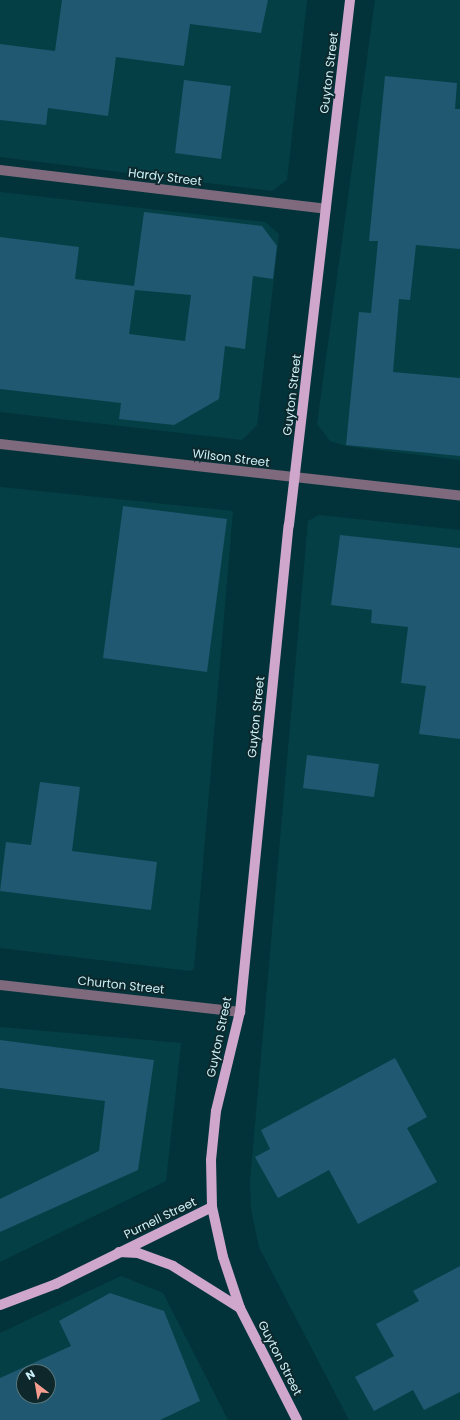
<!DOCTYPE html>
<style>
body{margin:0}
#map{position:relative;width:460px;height:1420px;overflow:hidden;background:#03333a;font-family:Poppins,sans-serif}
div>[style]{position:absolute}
.built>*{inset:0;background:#053f46}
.building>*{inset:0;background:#1f5870}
.minor>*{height:10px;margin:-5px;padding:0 5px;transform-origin:5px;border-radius:5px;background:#7e6a7c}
.major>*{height:10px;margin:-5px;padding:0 5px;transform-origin:5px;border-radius:5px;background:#cfa6cc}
span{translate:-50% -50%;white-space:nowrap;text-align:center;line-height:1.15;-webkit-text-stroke:3.5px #0d272b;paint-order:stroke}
.street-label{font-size:12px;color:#cbf1f8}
.north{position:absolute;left:16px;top:1364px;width:40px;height:40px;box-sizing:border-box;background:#0d272b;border:1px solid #59787d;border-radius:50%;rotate:329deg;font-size:11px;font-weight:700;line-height:16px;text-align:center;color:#cbf1f8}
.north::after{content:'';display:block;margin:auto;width:14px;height:18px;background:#f59d8f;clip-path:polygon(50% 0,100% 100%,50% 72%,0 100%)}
</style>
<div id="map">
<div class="built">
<i style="clip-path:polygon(0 0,307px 0,287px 180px,272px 191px,0 157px)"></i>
<i style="clip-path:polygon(375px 0,460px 0,460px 460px,346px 446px,330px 441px,317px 424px)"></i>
<i style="clip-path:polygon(0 192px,265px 222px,279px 234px,257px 425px,242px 440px,0 412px)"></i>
<i style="clip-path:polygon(0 487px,233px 511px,194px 968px,191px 971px,0 948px)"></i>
<i style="clip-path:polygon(319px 515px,460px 530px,460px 1420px,349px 1420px,259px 1247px,251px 1209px,250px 1182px,308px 521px)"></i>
<i style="clip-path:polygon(0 1027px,181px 1043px,166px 1181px,0 1262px)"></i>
<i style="clip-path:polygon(evenodd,121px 1276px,163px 1293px,228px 1420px,0 1420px,0 1333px,121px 1276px,24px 1372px,48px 1372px,48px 1396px,24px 1396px,24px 1372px)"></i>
</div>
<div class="building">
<i style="clip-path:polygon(62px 0,268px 0,261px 33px,190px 24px,184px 66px,116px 57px,108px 116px,48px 108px,46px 125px,0 120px,0 44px,55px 51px)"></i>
<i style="clip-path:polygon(385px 76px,457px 83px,455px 109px,460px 109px,460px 249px,416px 245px,410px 300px,399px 299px,393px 372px,460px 378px,460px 456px,346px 445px,359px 312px,371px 313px,378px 241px,369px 241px)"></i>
<i style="clip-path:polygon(184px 80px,231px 86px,221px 159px,175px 153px)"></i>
<i style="clip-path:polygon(evenodd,144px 212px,262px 226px,277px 246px,273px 279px,253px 276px,245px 349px,225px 346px,219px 399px,174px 425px,119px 419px,121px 403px,0 389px,0 237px,79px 247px,75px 279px,134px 286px,144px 212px,135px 290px,191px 295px,185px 341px,129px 334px,135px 290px)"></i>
<i style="clip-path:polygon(123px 506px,227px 519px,207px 672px,103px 658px)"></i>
<i style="clip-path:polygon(340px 535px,460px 548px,460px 739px,419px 734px,426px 686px,401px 683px,408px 627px,371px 623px,372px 610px,331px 605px)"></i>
<i style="clip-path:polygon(307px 755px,379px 764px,374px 797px,303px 788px)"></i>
<i style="clip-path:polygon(40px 782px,80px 787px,72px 851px,157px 862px,151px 910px,0 891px,6px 842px,31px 845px)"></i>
<i style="clip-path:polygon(0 1040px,154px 1060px,138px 1170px,0 1232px,0 1199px,99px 1151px,105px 1101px,0 1088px)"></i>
<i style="clip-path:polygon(395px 1058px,427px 1117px,407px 1128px,437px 1182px,358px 1224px,329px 1170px,278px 1198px,255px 1157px,270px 1149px,261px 1130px)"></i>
<i style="clip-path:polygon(460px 1266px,460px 1392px,424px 1410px,413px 1390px,374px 1411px,355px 1377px,394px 1356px,376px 1324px,419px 1301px,413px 1291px)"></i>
<i style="clip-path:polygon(evenodd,110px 1293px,164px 1311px,200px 1401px,160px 1420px,0 1420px,0 1378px,71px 1346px,59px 1321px,110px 1293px,24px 1372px,48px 1372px,48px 1396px,24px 1396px,24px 1372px)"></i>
</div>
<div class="minor">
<i style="left:0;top:170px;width:328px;rotate:6.8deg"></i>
<i style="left:0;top:444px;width:463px;rotate:6.4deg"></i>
<i style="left:0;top:985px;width:242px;rotate:6.4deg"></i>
</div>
<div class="major">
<i style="left:119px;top:1252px;width:19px;rotate:3deg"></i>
<i style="left:138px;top:1253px;width:37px;rotate:20deg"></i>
<i style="left:173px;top:1266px;width:79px;rotate:32.1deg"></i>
<i style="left:0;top:1305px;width:60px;rotate:-20.6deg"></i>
<i style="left:56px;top:1284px;width:174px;rotate:-26.3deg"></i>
<i style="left:297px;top:1420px;width:126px;rotate:-117deg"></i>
<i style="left:240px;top:1308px;width:54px;rotate:-108.4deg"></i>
<i style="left:223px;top:1257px;width:51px;rotate:-102.4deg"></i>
<i style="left:212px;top:1207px;width:47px;rotate:-91.2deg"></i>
<i style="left:211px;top:1160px;width:49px;rotate:-84.2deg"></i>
<i style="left:216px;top:1111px;width:102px;rotate:-76.4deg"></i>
<i style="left:240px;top:1012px;width:489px;rotate:-84.3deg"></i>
<i style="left:289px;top:525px;width:529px;rotate:-83.37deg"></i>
</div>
<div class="street-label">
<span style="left:329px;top:73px;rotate:-83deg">Guyton Street</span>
<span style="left:165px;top:177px;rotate:7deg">Hardy Street</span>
<span style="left:292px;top:395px;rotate:-83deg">Guyton Street</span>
<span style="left:231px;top:458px;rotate:7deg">Wilson Street</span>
<span style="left:256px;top:717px;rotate:-84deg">Guyton Street</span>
<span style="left:121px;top:985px;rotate:6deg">Churton Street</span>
<span style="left:219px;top:1037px;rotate:-78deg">Guyton Street</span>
<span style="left:160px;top:1218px;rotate:-26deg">Purnell Street</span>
<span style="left:280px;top:1358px;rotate:63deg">Guyton Street</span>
</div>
<div class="north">N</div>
</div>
